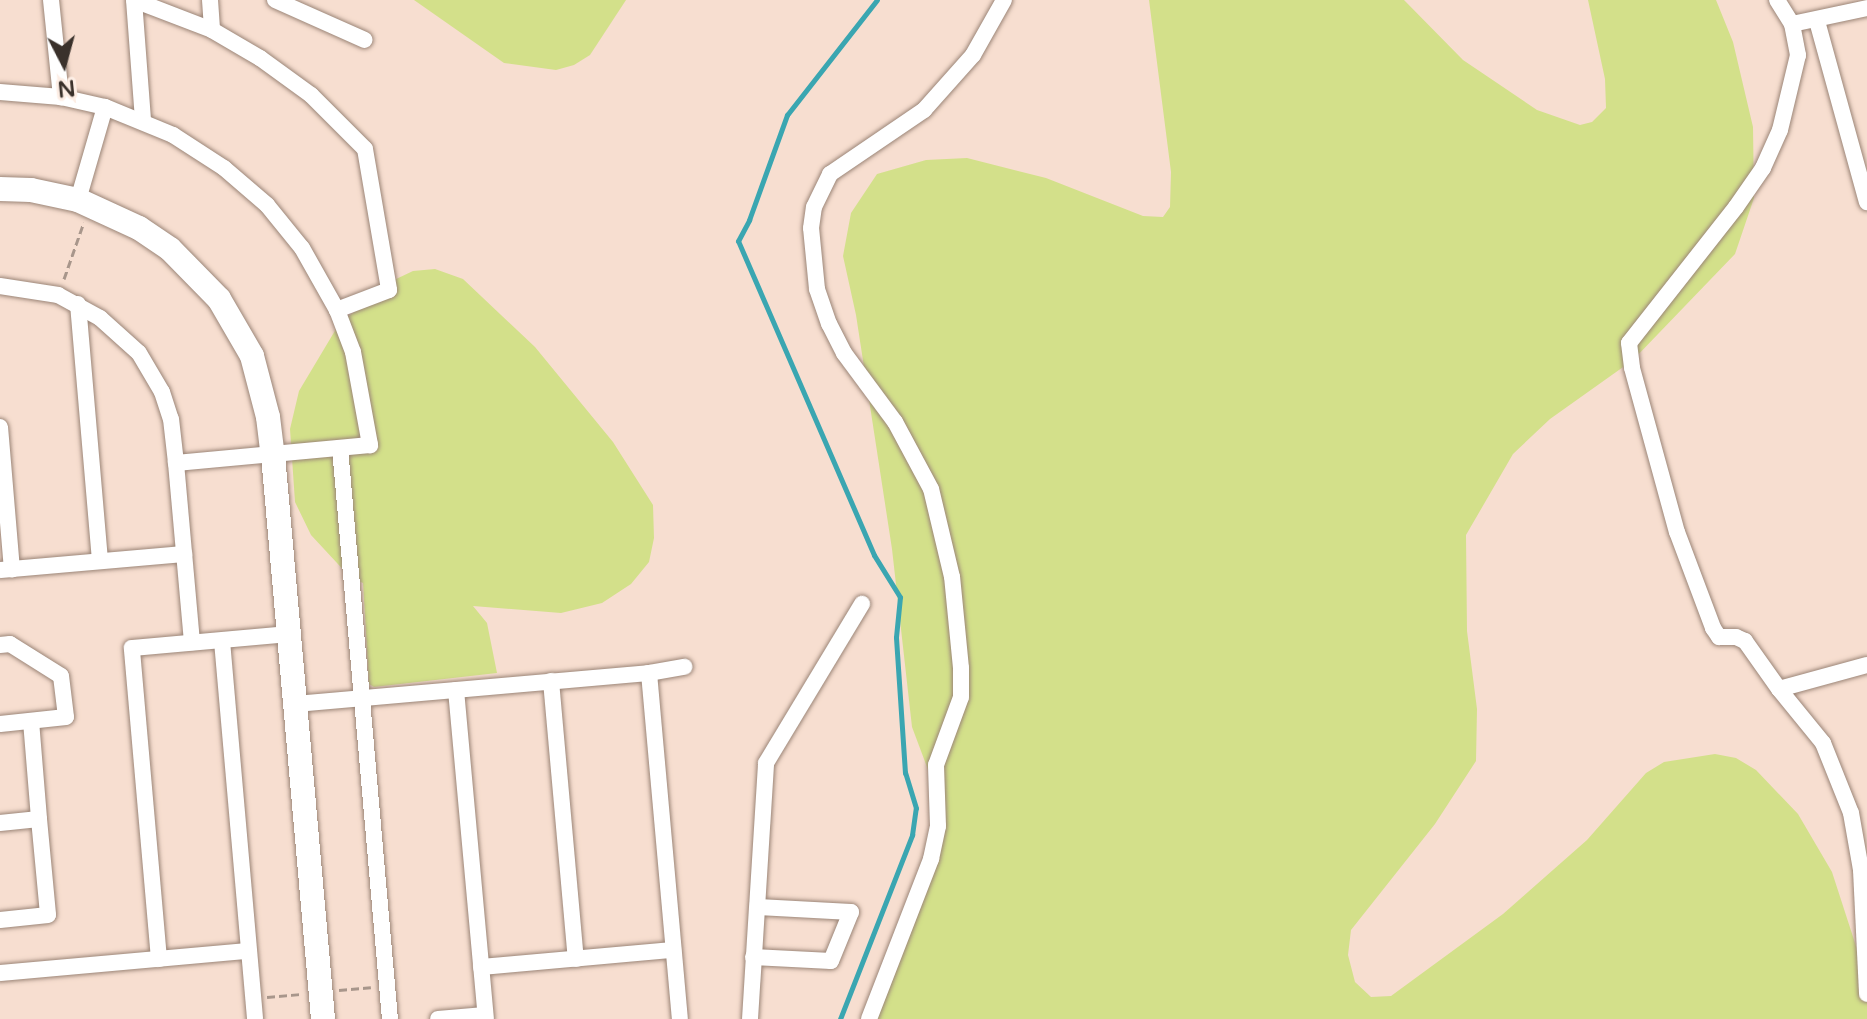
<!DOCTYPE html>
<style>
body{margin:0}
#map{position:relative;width:1867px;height:1019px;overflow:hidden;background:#f7ded0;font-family:"Varela Round",sans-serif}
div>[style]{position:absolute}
.green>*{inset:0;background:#d3e08a}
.stream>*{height:5px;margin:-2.5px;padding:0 2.5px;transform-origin:2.5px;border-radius:2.5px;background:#3aa6b1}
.path>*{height:3px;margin-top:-1.5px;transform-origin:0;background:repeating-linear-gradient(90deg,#a8968b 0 8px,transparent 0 12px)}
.roads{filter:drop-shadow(0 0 2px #9b8577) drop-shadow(0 0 2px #9b8577)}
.street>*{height:16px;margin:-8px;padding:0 8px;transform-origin:8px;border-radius:8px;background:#fff}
.secondary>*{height:24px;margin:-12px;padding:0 12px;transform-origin:12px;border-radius:12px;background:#fff}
span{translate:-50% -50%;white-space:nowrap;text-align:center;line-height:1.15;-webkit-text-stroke:8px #fdeee5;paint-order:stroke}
.north{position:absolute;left:24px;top:24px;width:80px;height:80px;-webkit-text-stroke:6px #fdeee5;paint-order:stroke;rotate:174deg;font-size:22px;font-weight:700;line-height:32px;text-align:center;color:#3a312b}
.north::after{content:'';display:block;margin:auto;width:28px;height:36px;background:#3a312b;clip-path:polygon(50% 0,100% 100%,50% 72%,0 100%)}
</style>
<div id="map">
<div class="green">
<i style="clip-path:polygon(414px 0,626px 0,590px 55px,574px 65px,556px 70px,504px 63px)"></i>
<i style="clip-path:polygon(1149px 0,1404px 0,1463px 60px,1537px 110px,1580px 125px,1592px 122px,1606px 108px,1605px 79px,1588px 0,1716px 0,1733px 42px,1753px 127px,1754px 198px,1735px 254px,1633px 360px,1550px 419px,1513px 454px,1466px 535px,1467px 631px,1477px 709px,1476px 761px,1435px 824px,1351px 930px,1348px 955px,1355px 982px,1371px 997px,1391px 996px,1503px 914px,1587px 840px,1646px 773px,1664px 762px,1715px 754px,1736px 758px,1756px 770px,1798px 814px,1832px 872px,1867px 980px,1867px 1019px,873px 1019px,936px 857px,939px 799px,912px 727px,892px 549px,856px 315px,843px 256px,851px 213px,877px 174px,926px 160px,967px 158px,1046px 178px,1143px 216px,1163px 217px,1170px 207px,1171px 172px)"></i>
<i style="clip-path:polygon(435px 269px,463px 279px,535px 347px,613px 442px,653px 505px,654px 538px,649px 562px,631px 584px,602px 603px,561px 613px,473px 606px,487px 623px,497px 673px,374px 687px,369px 684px,363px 583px,350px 577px,311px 535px,295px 502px,290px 429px,299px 391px,339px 324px,394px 280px,413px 271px)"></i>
</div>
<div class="stream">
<i style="left:840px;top:1019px;width:198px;rotate:-68.6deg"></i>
<i style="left:912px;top:835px;width:27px;rotate:-82deg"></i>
<i style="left:916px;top:808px;width:37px;rotate:-107deg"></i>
<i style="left:905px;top:773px;width:136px;rotate:-93.8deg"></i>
<i style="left:896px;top:637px;width:40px;rotate:-84.3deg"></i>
<i style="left:900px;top:597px;width:49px;rotate:-121.8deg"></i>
<i style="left:874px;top:555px;width:342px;rotate:-113.4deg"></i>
<i style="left:738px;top:241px;width:24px;rotate:-62deg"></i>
<i style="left:749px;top:220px;width:112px;rotate:-70.1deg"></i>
<i style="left:787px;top:115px;width:146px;rotate:-52deg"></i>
</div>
<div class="path">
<i style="left:64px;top:279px;width:60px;rotate:-70.7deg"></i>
<i style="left:339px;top:990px;width:32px;rotate:-5deg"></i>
<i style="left:267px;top:997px;width:33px;rotate:-5deg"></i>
</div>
<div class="roads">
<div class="street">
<i style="left:51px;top:0;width:98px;rotate:84.1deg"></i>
<i style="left:134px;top:0;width:84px;rotate:21deg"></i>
<i style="left:212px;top:30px;width:56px;rotate:30.3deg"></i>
<i style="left:260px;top:58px;width:63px;rotate:36deg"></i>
<i style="left:311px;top:95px;width:76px;rotate:45deg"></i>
<i style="left:365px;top:149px;width:143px;rotate:80.3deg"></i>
<i style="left:389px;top:290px;width:56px;rotate:159deg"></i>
<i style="left:134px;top:0;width:121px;rotate:85.7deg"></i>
<i style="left:210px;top:0;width:30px;rotate:86deg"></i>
<i style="left:275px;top:0;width:98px;rotate:24deg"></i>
<i style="left:1777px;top:0;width:28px;rotate:58deg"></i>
<i style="left:1792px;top:24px;width:32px;rotate:79deg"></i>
<i style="left:1798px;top:55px;width:77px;rotate:103.5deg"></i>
<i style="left:1780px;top:130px;width:42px;rotate:114.1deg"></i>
<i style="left:1763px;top:168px;width:47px;rotate:124.7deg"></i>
<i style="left:1736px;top:207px;width:173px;rotate:128.2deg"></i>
<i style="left:1629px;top:343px;width:25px;rotate:83deg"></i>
<i style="left:1632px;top:368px;width:170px;rotate:74.7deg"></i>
<i style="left:1677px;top:532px;width:103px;rotate:69.4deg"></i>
<i style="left:1713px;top:628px;width:11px;rotate:56deg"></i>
<i style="left:1719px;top:637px;width:17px"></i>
<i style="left:1736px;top:637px;width:10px;rotate:24deg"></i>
<i style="left:1745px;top:641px;width:59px;rotate:54.7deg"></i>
<i style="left:1779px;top:689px;width:91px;rotate:-15.3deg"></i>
<i style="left:1817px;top:21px;width:188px;rotate:74.6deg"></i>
<i style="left:1792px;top:24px;width:77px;rotate:-12deg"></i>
<i style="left:0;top:92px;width:61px;rotate:4.7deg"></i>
<i style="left:61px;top:97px;width:45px;rotate:12.8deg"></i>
<i style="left:105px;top:107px;width:74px;rotate:22.4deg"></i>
<i style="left:173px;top:135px;width:61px;rotate:32.9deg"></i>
<i style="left:224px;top:168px;width:57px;rotate:40.7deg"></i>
<i style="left:267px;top:205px;width:55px;rotate:50.9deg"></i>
<i style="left:302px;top:248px;width:71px;rotate:60.6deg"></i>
<i style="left:337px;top:310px;width:45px;rotate:69.1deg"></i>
<i style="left:353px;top:352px;width:95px;rotate:79.6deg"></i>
<i style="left:370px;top:445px;width:195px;rotate:174.7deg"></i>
<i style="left:78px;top:200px;width:97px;rotate:-73.8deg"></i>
<i style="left:0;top:286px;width:59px;rotate:8.8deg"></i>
<i style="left:58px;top:295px;width:48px;rotate:28.7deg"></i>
<i style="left:100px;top:318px;width:52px;rotate:41.9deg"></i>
<i style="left:139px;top:353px;width:45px;rotate:59.5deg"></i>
<i style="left:162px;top:392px;width:28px;rotate:72deg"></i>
<i style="left:171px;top:419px;width:44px;rotate:83.5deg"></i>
<i style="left:176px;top:463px;width:180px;rotate:84.9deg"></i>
<i style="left:78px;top:304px;width:258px;rotate:85.1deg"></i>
<i style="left:0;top:427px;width:143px;rotate:85.2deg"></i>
<i style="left:340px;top:448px;width:573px;rotate:85deg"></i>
<i style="left:0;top:570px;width:185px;rotate:-5deg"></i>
<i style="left:222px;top:641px;width:379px;rotate:85deg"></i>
<i style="left:0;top:645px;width:10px;rotate:-6deg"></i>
<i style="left:10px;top:644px;width:60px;rotate:32.1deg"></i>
<i style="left:61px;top:676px;width:41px;rotate:83deg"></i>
<i style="left:66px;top:717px;width:66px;rotate:173.9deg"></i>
<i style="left:649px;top:673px;width:36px;rotate:-10deg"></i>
<i style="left:551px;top:681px;width:279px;rotate:84.9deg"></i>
<i style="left:1779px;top:689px;width:70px;rotate:50.8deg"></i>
<i style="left:1823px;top:743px;width:75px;rotate:68.2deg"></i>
<i style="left:1851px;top:813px;width:58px;rotate:80deg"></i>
<i style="left:1861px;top:870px;width:124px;rotate:87.2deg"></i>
<i style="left:456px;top:690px;width:330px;rotate:84.8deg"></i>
<i style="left:295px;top:704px;width:355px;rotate:-5deg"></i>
<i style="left:649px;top:673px;width:347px;rotate:84.9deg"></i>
<i style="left:31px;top:721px;width:98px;rotate:85.3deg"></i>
<i style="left:0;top:823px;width:39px;rotate:-6deg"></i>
<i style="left:39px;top:819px;width:96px;rotate:84.6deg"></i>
<i style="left:48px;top:915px;width:48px;rotate:174.1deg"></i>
<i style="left:753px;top:957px;width:78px;rotate:2.9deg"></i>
<i style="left:831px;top:961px;width:53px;rotate:-67.8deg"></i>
<i style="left:851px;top:912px;width:93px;rotate:-176.9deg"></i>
<i style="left:159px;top:959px;width:312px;rotate:-95deg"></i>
<i style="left:132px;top:648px;width:158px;rotate:-5.1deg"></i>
<i style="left:481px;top:967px;width:193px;rotate:-5.1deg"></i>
<i style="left:0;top:973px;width:249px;rotate:-5.1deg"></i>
<i style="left:438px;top:1019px;width:47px;rotate:-4.9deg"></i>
<i style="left:750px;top:1019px;width:256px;rotate:-86.4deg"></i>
<i style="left:766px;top:763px;width:186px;rotate:-58.9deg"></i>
<i style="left:869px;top:1019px;width:172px;rotate:-68.8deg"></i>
<i style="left:931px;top:859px;width:34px;rotate:-78deg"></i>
<i style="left:938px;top:826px;width:61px;rotate:-91.9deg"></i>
<i style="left:936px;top:765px;width:72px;rotate:-69.8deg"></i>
<i style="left:961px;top:697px;width:29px;rotate:-90deg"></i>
<i style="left:961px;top:668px;width:91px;rotate:-95.6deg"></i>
<i style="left:952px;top:577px;width:90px;rotate:-103.4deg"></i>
<i style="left:931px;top:489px;width:76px;rotate:-118.2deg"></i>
<i style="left:895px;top:422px;width:86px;rotate:-126.5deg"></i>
<i style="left:844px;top:353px;width:33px;rotate:-117deg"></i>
<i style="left:829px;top:324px;width:37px;rotate:-109deg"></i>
<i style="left:817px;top:289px;width:61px;rotate:-95.6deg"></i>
<i style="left:811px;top:228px;width:21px;rotate:-82deg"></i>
<i style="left:814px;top:207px;width:37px;rotate:-64deg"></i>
<i style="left:830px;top:174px;width:114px;rotate:-34.2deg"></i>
<i style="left:924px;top:110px;width:74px;rotate:-48.3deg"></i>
<i style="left:973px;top:55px;width:63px;rotate:-60.6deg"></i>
</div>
<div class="secondary">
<i style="left:0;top:189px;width:31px;rotate:2deg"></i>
<i style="left:31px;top:190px;width:48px;rotate:12deg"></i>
<i style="left:78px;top:200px;width:67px;rotate:24.7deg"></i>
<i style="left:139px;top:228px;width:37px;rotate:34deg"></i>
<i style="left:170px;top:249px;width:70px;rotate:45.6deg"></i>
<i style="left:219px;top:299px;width:66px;rotate:59.9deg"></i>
<i style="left:252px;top:356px;width:63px;rotate:75.3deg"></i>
<i style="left:268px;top:417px;width:38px;rotate:83deg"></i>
<i style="left:273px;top:455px;width:566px;rotate:84.93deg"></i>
</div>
</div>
<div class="north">N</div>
</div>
